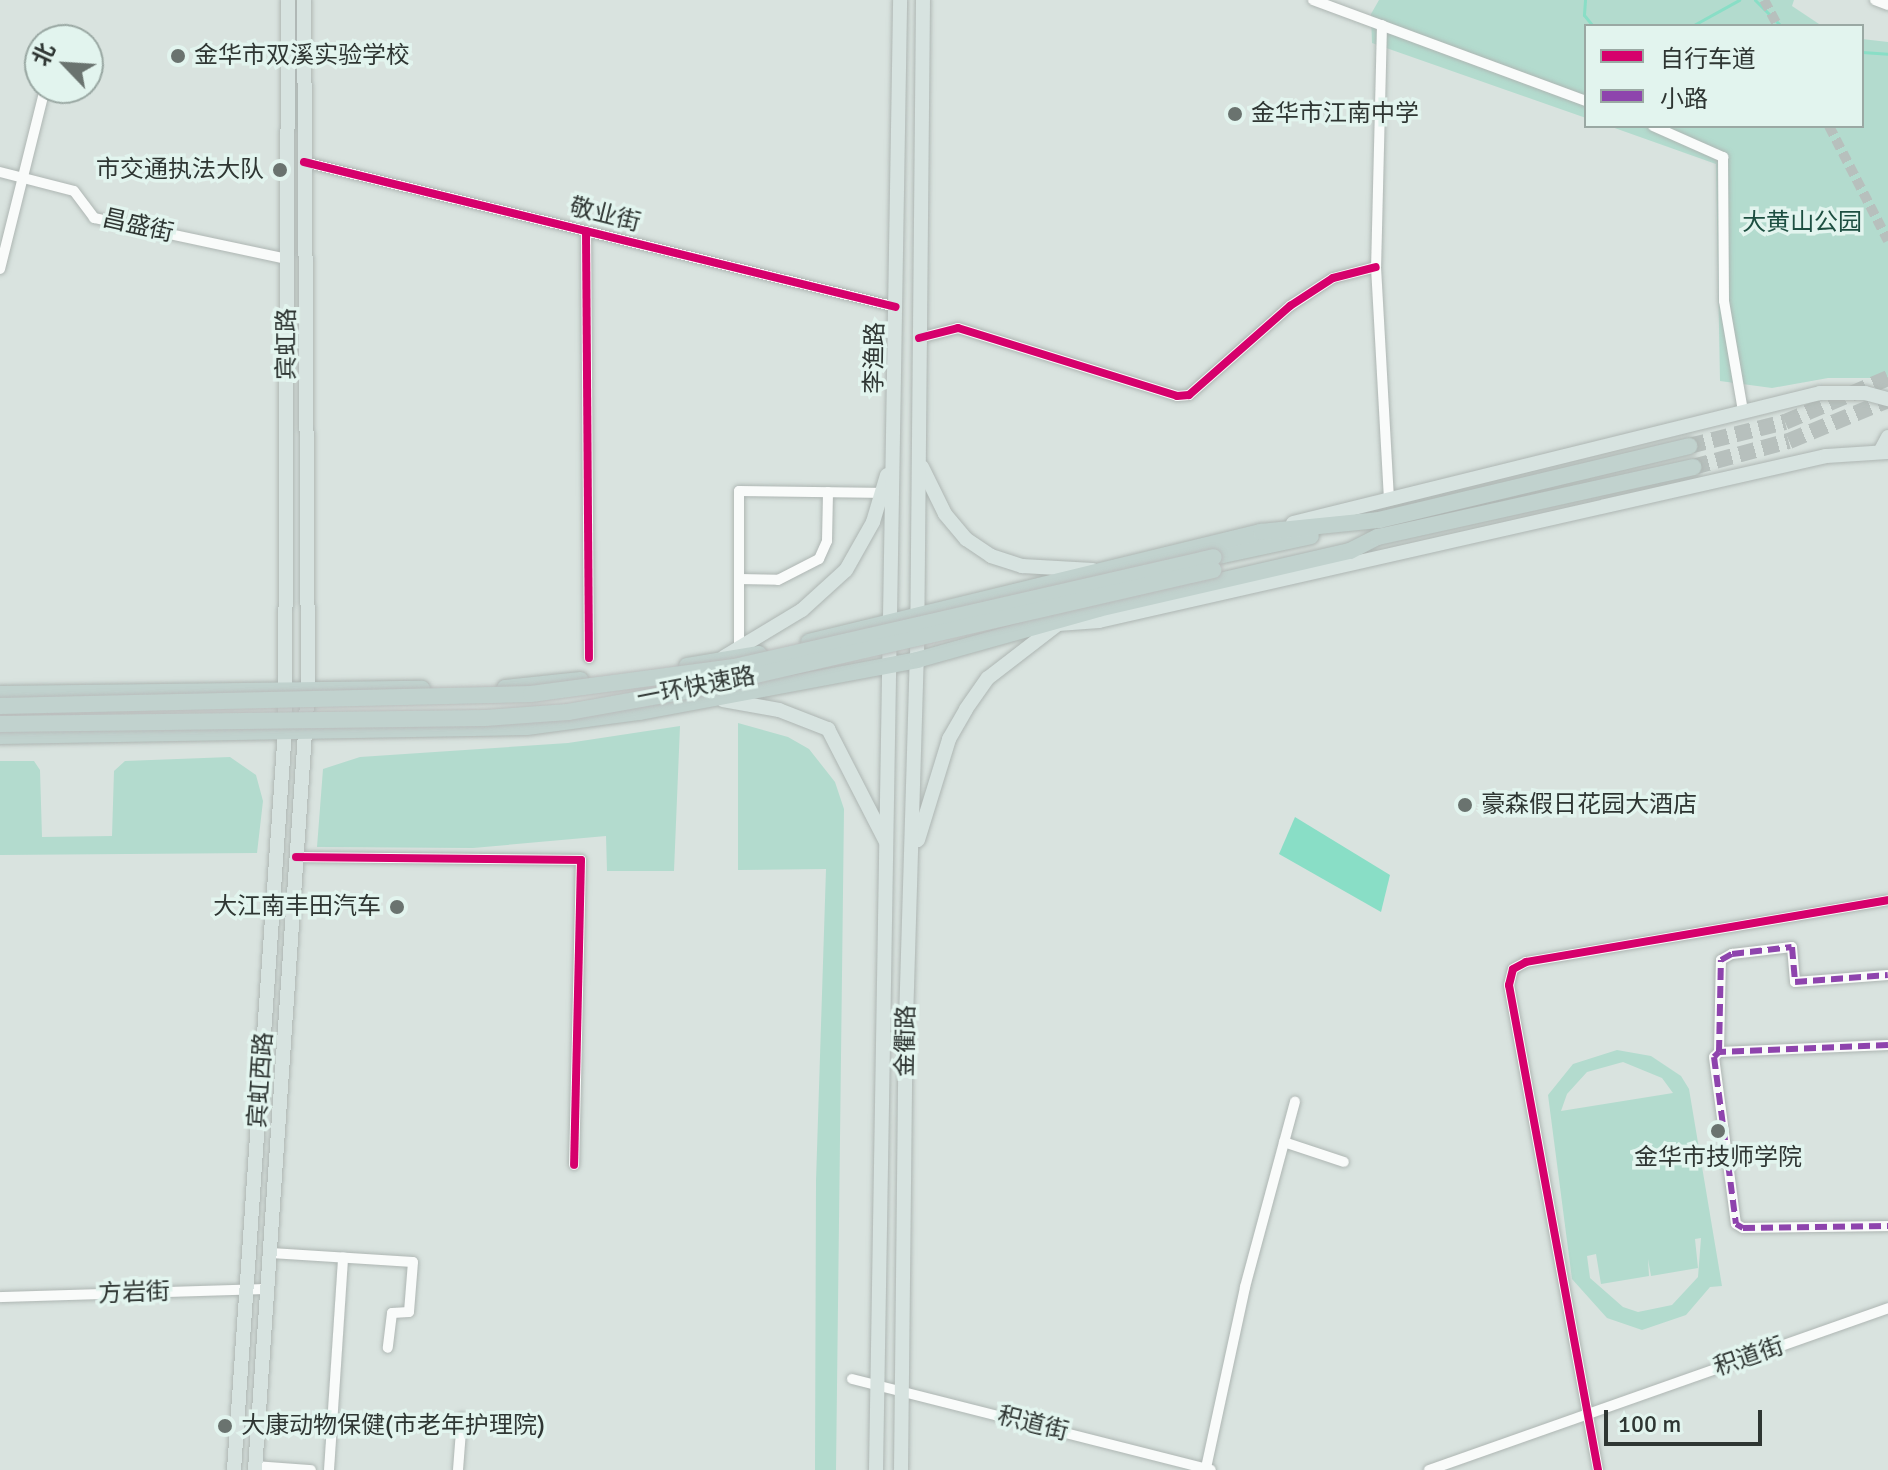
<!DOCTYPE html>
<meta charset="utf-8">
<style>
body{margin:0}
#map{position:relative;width:1888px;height:1470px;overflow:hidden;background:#d9e3df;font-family:Signika,"Noto Sans SC",sans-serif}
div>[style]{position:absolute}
.green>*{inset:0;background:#b3dbce}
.water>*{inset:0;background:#89dec6}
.stream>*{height:3px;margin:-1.5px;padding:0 1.5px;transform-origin:1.5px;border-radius:1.5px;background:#89dec6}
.minor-tunnel>*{height:10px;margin-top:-5px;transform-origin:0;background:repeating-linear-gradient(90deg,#b7c0bd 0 10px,transparent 0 15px)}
.highway-tunnel>*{height:16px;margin-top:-8px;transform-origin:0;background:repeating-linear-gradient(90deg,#b7c0bd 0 16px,transparent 0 24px)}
.roads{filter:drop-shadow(0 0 2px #aeb6b3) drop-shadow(0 0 2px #aeb6b3)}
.minor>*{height:10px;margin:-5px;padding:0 5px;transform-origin:5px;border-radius:5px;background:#f9fbfa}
.major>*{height:14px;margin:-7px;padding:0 7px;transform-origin:7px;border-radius:7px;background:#d7e3e0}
.highway>*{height:16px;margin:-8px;padding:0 8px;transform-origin:8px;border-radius:8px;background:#c1d2ce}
.bridges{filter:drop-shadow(0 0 2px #b9bdbc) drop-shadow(0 0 2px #b9bdbc)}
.highway-bridge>*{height:16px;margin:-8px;padding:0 8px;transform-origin:8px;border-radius:8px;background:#c1d2ce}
.quiet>*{height:6px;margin-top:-3px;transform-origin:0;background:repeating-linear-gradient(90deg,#8e44ad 0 12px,transparent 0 18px)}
.cycleway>*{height:8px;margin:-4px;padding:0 4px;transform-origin:4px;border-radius:4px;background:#d6006c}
.dots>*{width:22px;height:22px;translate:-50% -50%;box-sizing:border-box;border:4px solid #e2f4ee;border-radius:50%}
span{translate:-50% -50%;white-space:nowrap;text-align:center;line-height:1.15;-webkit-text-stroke:7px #e2f4ee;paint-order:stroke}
.poi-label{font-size:24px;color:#2f3633}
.left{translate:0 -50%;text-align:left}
.right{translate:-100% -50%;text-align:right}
.street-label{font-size:24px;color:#2f3633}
.park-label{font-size:24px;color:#1d4f41}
.legend{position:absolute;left:1584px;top:24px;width:280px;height:104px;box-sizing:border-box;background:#e2f4ee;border:2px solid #9aa8a3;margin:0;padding:10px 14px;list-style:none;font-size:24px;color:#2f3633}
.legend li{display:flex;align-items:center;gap:16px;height:40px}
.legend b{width:40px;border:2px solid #9aa8a3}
.north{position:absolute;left:24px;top:24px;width:80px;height:80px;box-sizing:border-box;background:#e2f4ee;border:2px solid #9aa8a3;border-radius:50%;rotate:295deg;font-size:22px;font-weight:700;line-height:32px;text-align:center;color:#2f3633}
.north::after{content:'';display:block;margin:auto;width:28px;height:36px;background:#6a736f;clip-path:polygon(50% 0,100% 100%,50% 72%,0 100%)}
.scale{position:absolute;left:1604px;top:1410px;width:158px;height:36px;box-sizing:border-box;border:4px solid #2f3633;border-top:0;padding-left:10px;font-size:24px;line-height:28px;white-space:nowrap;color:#2f3633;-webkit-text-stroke:6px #e2f4ee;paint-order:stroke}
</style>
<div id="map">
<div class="green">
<i style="clip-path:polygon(1379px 0,1794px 0,1792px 6px,1822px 26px,1586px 26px,1586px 118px,1372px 43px,1371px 14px)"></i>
<i style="clip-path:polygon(1862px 39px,1888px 42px,1888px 384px,1871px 378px,1828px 378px,1772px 388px,1720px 381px,1716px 164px,1609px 126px,1862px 126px)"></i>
<i style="clip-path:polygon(738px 723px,788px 737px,809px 749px,835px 782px,844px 809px,836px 1470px,815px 1470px,816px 1181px,826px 869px,738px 870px)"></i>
<i style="clip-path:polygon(680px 726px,674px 871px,607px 871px,606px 836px,473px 848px,317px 847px,323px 769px,360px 757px,568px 743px)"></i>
<i style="clip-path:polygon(230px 757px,256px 775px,263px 801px,257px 853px,0 855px,0 761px,34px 761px,40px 770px,42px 837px,112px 836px,114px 771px,125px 761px)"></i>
<i style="clip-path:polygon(evenodd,1617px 1050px,1651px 1056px,1681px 1076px,1689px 1089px,1722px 1286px,1710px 1287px,1686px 1315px,1642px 1330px,1607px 1318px,1572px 1279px,1548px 1095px,1573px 1064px,1617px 1050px,1623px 1062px,1662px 1078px,1673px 1093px,1561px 1111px,1567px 1094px,1587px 1072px,1623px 1062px,1617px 1050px,1701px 1238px,1698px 1277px,1672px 1305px,1638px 1312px,1623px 1307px,1590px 1278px,1587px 1256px,1596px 1254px,1601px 1284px,1649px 1276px,1648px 1259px,1651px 1276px,1698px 1268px,1695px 1239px,1701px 1238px)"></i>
</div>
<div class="water">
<i style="clip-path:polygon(1295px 817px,1390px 875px,1381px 912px,1279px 854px)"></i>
</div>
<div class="stream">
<i style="left:1585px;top:0;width:15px;rotate:94deg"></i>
<i style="left:1584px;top:15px;width:14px;rotate:51deg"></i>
<i style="left:1755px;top:0;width:37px;rotate:45deg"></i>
<i style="left:1692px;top:26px;width:54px;rotate:-29deg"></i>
<i style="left:1862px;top:52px;width:26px;rotate:4deg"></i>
</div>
<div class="minor-tunnel">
<i style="left:1764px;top:0;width:30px;rotate:62deg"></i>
<i style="left:1829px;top:126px;width:129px;rotate:62.8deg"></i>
</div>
<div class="highway-tunnel">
<i style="left:1689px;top:446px;width:99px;rotate:-14deg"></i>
<i style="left:1785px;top:422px;width:112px;rotate:-23.1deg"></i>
<i style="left:1693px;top:467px;width:99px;rotate:-15.2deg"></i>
<i style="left:1789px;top:441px;width:107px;rotate:-22.5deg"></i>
</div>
<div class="roads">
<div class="minor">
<i style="left:1313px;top:0;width:291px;rotate:20.3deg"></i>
<i style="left:1875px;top:0;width:14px;rotate:21deg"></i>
<i style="left:1382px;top:25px;width:242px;rotate:91.4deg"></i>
<i style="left:1376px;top:267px;width:229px;rotate:86.8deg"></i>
<i style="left:1653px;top:126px;width:77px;rotate:23.9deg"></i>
<i style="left:1723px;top:157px;width:144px;rotate:89.6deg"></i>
<i style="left:1724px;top:301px;width:112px;rotate:80.2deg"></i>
<i style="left:304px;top:162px;width:609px;rotate:13.76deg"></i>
<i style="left:0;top:172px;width:76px;rotate:14.4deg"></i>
<i style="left:74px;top:191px;width:34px;rotate:53deg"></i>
<i style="left:94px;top:218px;width:197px;rotate:12deg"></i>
<i style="left:586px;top:231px;width:427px;rotate:89.6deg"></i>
<i style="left:0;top:269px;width:182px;rotate:-76deg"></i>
<i style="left:919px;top:338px;width:40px;rotate:-14.4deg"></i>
<i style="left:958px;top:328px;width:229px;rotate:17.2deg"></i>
<i style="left:1177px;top:396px;width:12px;rotate:-5deg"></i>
<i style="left:1189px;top:395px;width:135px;rotate:-41.4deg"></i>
<i style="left:1290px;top:306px;width:51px;rotate:-33.1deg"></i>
<i style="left:1333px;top:278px;width:44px;rotate:-14.3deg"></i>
<i style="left:739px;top:579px;width:39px;rotate:1deg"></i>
<i style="left:778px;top:580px;width:46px;rotate:-27.1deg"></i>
<i style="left:819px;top:559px;width:20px;rotate:-66deg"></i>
<i style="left:827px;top:541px;width:49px;rotate:-88.8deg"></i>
<i style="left:739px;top:649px;width:158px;rotate:-90deg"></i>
<i style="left:739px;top:491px;width:149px;rotate:0.8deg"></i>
<i style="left:296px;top:857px;width:285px;rotate:0.6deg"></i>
<i style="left:581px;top:860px;width:305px;rotate:91.3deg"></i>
<i style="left:1888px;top:1045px;width:169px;rotate:177.6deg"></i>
<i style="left:1719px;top:1052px;width:7px;rotate:135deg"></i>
<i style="left:1714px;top:1057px;width:168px;rotate:82.5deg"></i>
<i style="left:1736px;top:1224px;width:8px;rotate:30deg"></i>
<i style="left:1743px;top:1228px;width:145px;rotate:-0.8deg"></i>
<i style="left:1719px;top:1052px;width:92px;rotate:-88.8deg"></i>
<i style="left:1721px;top:960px;width:13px;rotate:-29deg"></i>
<i style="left:1732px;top:954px;width:60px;rotate:-6.7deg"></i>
<i style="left:1792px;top:947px;width:35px;rotate:85deg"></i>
<i style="left:1795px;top:982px;width:93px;rotate:-4.3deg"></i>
<i style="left:1284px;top:1142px;width:63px;rotate:18.4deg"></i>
<i style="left:271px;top:1253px;width:142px;rotate:3.6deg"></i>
<i style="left:413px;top:1262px;width:50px;rotate:94.6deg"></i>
<i style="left:409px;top:1312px;width:17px;rotate:177deg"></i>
<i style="left:392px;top:1313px;width:35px;rotate:97deg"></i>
<i style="left:0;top:1297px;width:269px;rotate:-1.7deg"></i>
<i style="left:852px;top:1379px;width:370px;rotate:14.2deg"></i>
<i style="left:256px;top:1466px;width:55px;rotate:4.2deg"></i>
<i style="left:1206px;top:1468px;width:185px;rotate:-77.8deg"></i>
<i style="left:1245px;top:1287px;width:192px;rotate:-74.9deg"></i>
<i style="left:329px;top:1470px;width:213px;rotate:-86.2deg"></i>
<i style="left:458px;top:1470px;width:52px;rotate:-85.6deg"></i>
<i style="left:1429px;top:1470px;width:487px;rotate:-19.4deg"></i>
<i style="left:1598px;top:1470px;width:493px;rotate:-100.4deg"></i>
<i style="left:1509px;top:985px;width:16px;rotate:-76deg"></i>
<i style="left:1513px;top:969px;width:15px;rotate:-28deg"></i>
<i style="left:1526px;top:962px;width:367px;rotate:-9.7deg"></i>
</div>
<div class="major">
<i style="left:1880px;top:452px;width:17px;rotate:-62deg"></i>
<i style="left:922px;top:467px;width:52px;rotate:63.9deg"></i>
<i style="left:945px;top:514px;width:33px;rotate:50deg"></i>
<i style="left:966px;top:539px;width:30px;rotate:34deg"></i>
<i style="left:991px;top:556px;width:33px;rotate:18deg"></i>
<i style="left:1022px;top:566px;width:71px;rotate:3.2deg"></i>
<i style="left:1293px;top:523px;width:543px;rotate:-13.86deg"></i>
<i style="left:1820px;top:393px;width:45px"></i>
<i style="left:1865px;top:393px;width:24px;rotate:15deg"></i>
<i style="left:724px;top:657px;width:91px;rotate:-31.1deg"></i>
<i style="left:802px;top:610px;width:59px;rotate:-42.3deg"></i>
<i style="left:846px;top:570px;width:55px;rotate:-60.6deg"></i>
<i style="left:873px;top:522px;width:49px;rotate:-73.4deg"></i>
<i style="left:723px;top:700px;width:57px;rotate:10.1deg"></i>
<i style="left:779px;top:710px;width:53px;rotate:21.2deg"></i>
<i style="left:828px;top:729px;width:125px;rotate:62.8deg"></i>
<i style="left:918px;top:840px;width:106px;rotate:-72.9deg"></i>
<i style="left:949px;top:739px;width:34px;rotate:-60deg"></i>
<i style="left:966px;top:709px;width:38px;rotate:-55deg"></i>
<i style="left:988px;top:678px;width:88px;rotate:-37.6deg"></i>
<i style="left:1058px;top:624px;width:41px;rotate:-4.2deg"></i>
<i style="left:1099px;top:621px;width:745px;rotate:-12.79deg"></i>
<i style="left:1826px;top:456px;width:62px;rotate:-3.7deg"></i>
<i style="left:234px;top:1470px;width:743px;rotate:-86.06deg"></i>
<i style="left:285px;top:729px;width:729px;rotate:-89.76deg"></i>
<i style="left:255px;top:1470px;width:783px;rotate:-86.12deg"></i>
<i style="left:308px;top:689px;width:689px;rotate:-90.33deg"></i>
<i style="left:876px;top:1470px;width:1470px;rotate:-89.06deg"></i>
<i style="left:901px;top:1470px;width:449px;rotate:-89.4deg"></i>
<i style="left:906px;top:1021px;width:361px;rotate:-88.3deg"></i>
<i style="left:917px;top:660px;width:660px;rotate:-89.48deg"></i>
</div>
<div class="highway">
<i style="left:1214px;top:557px;width:99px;rotate:-12.2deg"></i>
<i style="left:809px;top:642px;width:465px;rotate:-13.7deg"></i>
<i style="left:1261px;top:532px;width:119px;rotate:-5.8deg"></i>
<i style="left:1379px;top:520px;width:319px;rotate:-13.4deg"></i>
<i style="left:687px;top:666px;width:73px;rotate:-9.5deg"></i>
<i style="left:505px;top:688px;width:76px;rotate:-6deg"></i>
<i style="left:0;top:694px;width:422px;rotate:-0.7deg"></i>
<i style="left:0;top:736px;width:527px;rotate:-0.98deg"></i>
<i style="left:527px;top:727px;width:114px;rotate:-7.6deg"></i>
<i style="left:640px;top:712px;width:282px;rotate:-10.6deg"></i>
<i style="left:917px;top:660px;width:188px;rotate:-15.7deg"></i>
<i style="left:1098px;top:609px;width:259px;rotate:-13deg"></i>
<i style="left:1350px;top:551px;width:31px;rotate:-27deg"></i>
<i style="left:1378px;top:537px;width:323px;rotate:-12.5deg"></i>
</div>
</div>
<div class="bridges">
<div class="highway-bridge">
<i style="left:0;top:706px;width:531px;rotate:-1.29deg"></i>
<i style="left:531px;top:694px;width:205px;rotate:-7.6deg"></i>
<i style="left:734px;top:667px;width:492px;rotate:-12.9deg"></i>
<i style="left:0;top:724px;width:485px;rotate:-0.7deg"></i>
<i style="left:485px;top:718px;width:83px;rotate:-4.1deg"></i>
<i style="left:568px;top:712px;width:125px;rotate:-10.1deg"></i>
<i style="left:691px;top:690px;width:536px;rotate:-12.95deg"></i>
</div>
</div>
<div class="quiet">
<i style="left:1888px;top:1045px;width:169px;rotate:177.6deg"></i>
<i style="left:1719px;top:1052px;width:7px;rotate:135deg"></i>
<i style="left:1714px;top:1057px;width:168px;rotate:82.5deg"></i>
<i style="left:1736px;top:1224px;width:8px;rotate:30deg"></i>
<i style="left:1743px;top:1228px;width:145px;rotate:-0.8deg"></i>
<i style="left:1719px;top:1052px;width:92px;rotate:-88.8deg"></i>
<i style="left:1721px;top:960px;width:13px;rotate:-29deg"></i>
<i style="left:1732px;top:954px;width:60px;rotate:-6.7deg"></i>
<i style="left:1792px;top:947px;width:35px;rotate:85deg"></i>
<i style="left:1795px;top:982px;width:93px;rotate:-4.3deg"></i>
</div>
<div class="cycleway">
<i style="left:304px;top:162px;width:609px;rotate:13.76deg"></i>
<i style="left:586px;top:231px;width:427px;rotate:89.6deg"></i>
<i style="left:919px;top:338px;width:40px;rotate:-14.4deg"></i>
<i style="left:958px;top:328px;width:229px;rotate:17.2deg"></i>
<i style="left:1177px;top:396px;width:12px;rotate:-5deg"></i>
<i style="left:1189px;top:395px;width:135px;rotate:-41.4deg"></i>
<i style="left:1290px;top:306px;width:51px;rotate:-33.1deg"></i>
<i style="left:1333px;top:278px;width:44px;rotate:-14.3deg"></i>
<i style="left:296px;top:857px;width:285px;rotate:0.6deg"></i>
<i style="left:581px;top:860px;width:305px;rotate:91.3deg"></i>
<i style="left:1598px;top:1470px;width:493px;rotate:-100.4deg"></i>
<i style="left:1509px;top:985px;width:16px;rotate:-76deg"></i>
<i style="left:1513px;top:969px;width:15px;rotate:-28deg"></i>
<i style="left:1526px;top:962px;width:367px;rotate:-9.7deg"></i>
</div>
<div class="dots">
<i style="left:178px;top:56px;background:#6a736f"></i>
<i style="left:1235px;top:114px;background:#6a736f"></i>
<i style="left:280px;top:170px;background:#6a736f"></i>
<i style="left:1465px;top:805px;background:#6a736f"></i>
<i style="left:397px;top:907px;background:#6a736f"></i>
<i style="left:1718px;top:1131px;background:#6a736f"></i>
<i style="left:225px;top:1426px;background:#6a736f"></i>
</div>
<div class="poi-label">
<span class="left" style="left:194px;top:56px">金华市双溪实验学校</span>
<span class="left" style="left:1251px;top:114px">金华市江南中学</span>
<span class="right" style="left:264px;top:170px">市交通执法大队</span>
<span class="left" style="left:1481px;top:805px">豪森假日花园大酒店</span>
<span class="right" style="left:381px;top:907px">大江南丰田汽车</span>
<span style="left:1718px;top:1158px">金华市技师学院</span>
<span class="left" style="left:241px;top:1426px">大康动物保健(市老年护理院)</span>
</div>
<div class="street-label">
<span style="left:605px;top:215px;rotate:14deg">敬业街</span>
<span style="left:138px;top:226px;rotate:13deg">昌盛街</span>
<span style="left:287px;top:344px;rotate:-90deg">宾虹路</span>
<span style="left:875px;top:358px;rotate:-89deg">李渔路</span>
<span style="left:696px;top:687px;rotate:-11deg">一环快速路</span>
<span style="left:906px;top:1041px;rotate:-89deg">金衢路</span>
<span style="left:261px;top:1080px;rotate:-86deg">宾虹西路</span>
<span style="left:134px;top:1293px;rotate:-2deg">方岩街</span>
<span style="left:1749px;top:1357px;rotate:-19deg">积道街</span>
<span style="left:1033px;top:1424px;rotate:14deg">积道街</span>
</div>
<div class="park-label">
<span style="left:1802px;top:223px">大黄山公园</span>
</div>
<ul class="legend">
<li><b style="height:10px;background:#d6006c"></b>自行车道</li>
<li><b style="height:10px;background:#8e44ad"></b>小路</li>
</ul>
<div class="north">北</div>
<div class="scale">100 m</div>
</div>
